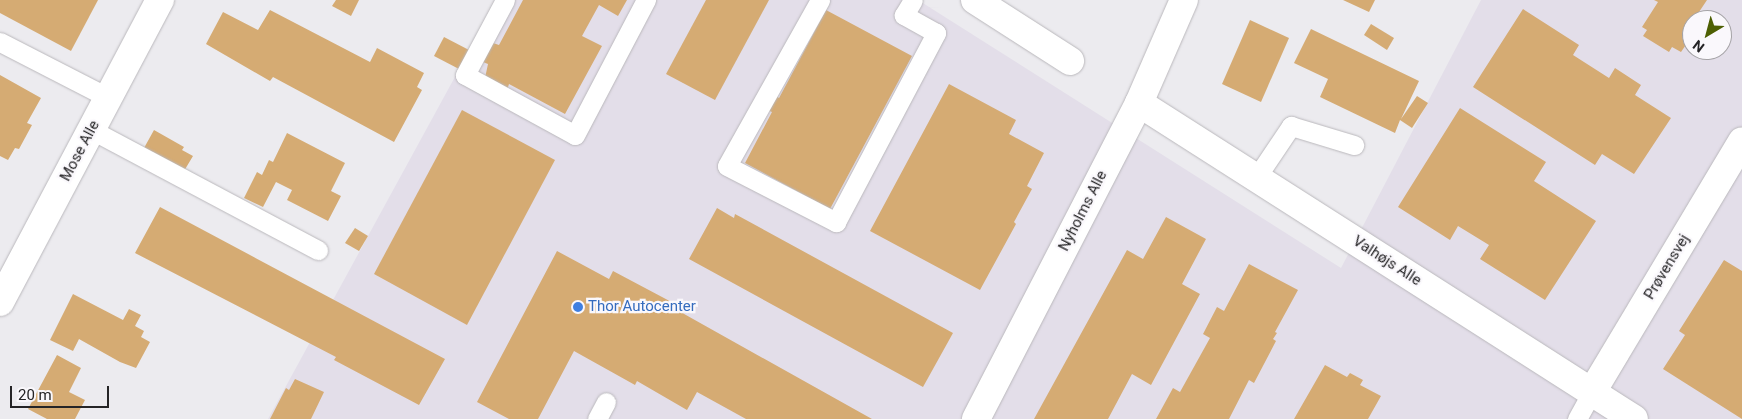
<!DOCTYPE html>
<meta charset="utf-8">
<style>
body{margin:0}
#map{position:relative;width:1742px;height:419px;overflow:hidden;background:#ecebef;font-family:Roboto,sans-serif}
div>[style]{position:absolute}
.built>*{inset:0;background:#e3dee9}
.building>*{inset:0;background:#d5ab73}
.roads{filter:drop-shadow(0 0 1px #bab8bc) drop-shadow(0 0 1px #bab8bc)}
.service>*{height:19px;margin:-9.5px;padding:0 9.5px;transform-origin:9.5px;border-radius:9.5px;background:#fff}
.minor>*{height:28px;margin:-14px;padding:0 14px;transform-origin:14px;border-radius:14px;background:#fff}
.dots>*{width:14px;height:14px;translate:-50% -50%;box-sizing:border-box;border:2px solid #faf8fc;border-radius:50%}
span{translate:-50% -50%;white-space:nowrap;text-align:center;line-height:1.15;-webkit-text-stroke:4.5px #faf8fc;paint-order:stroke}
.street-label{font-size:15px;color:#252426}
.shop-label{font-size:15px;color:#366cbe}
.left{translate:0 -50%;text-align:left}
.north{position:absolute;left:1682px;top:10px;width:50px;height:50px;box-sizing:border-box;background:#faf8fc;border:1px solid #a5a3a6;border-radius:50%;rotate:217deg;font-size:14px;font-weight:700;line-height:20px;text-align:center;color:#252426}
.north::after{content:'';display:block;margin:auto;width:18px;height:22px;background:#4d5f03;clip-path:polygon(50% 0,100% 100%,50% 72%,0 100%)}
.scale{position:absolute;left:10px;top:386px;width:99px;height:22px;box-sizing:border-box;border:2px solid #252426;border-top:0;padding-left:6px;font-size:15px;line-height:18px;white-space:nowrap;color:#252426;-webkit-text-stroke:4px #faf8fc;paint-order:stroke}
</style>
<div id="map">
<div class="built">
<i style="clip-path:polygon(evenodd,497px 0,918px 0,1341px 268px,1481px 0,1742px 0,1742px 419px,268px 419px,497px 0,1692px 20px,1722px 20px,1722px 50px,1692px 50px,1692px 20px)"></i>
</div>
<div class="building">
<i style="clip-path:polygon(0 0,98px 0,71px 51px,0 13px)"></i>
<i style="clip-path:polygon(336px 0,359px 0,351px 16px,332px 6px)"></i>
<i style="clip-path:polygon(523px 0,627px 0,618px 16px,599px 5px,582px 36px,602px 46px,565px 114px,509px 84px,507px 90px,485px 78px,488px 64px,483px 62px,493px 43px,499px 45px)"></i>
<i style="clip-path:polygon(706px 0,769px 0,715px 100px,666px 74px)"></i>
<i style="clip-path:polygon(1343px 0,1375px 0,1369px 12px)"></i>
<i style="clip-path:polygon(1654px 0,1707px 0,1697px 15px,1703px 19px,1692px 20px,1692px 36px,1681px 52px,1672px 47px,1669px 52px,1643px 36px,1647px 30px,1642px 27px,1658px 2px)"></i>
<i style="clip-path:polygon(1523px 9px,1579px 45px,1573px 55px,1609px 78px,1615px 68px,1641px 85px,1635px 95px,1671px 118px,1634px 174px,1602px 154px,1595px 165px,1473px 87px)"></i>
<i style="clip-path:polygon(270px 10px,370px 62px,377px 48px,424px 73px,417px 87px,422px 90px,394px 142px,273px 77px,270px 81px,206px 44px,223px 12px,258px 30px)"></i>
<i style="clip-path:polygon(826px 10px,912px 56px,830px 209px,745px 163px,772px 112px,765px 109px,772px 94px,779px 98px)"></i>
<i style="clip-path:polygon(1250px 20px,1289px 38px,1261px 102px,1222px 84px)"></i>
<i style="clip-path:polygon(1371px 24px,1394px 38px,1387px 50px,1364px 35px)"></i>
<i style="clip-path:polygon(1311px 29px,1419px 81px,1401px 119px,1417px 96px,1428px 103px,1412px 128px,1400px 120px,1395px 133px,1320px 97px,1328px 79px,1294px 63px)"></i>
<i style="clip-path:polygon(444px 37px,469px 50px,459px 69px,434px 56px)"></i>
<i style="clip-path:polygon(0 75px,41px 98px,27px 123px,32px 125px,19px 149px,15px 148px,8px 160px,0 156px)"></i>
<i style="clip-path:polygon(949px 84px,1016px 120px,1009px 134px,1044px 153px,1027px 186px,1032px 189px,1014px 222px,1016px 224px,980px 290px,870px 231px)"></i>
<i style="clip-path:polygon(1460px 108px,1546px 162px,1534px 181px,1596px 221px,1545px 300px,1480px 259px,1489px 245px,1458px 226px,1450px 240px,1398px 207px)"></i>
<i style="clip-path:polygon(462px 110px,555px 160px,467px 325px,374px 274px)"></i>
<i style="clip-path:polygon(154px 130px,184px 147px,182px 150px,193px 156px,184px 171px,144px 148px)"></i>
<i style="clip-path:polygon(287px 133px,345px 163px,331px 191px,341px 196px,328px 221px,287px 200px,292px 190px,276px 182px,263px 207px,244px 198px,257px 172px,262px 175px,269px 160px,273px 162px)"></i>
<i style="clip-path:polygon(160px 207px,445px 359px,419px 405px,334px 360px,336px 357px,135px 253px)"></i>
<i style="clip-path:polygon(717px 208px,734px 218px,735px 214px,953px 333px,923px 387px,689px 259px)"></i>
<i style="clip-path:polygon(1166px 217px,1206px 239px,1182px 284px,1200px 294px,1151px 385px,1132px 374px,1108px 419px,1034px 419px,1127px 250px,1143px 259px)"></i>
<i style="clip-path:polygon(355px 228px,368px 236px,359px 251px,345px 243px)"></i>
<i style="clip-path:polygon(557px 251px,609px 279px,613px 271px,679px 306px,677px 310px,872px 419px,746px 419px,697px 392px,687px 410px,637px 381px,635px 385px,574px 351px,538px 419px,509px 419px,477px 402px)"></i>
<i style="clip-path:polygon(1724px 260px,1742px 271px,1742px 419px,1663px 369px,1685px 335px,1679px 331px)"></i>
<i style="clip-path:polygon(1249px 264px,1298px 290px,1275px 332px,1277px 333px,1273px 339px,1276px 341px,1254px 383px,1249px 380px,1229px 419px,1156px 419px,1173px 388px,1180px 392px,1210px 338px,1203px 334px,1217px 307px,1224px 311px)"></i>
<i style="clip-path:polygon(73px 294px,123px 320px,129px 309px,141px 315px,135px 326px,144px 331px,141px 337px,150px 342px,136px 368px,120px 362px,79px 339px,73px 351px,50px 340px)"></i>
<i style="clip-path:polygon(57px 355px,81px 368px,69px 392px,85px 400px,75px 419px,47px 419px,28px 409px)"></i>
<i style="clip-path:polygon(1325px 365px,1347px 377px,1350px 373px,1363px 380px,1360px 385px,1381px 396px,1368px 419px,1294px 419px)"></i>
<i style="clip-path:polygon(295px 379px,324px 392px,311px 419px,270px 419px,286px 388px,289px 390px)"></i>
</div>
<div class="roads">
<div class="service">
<i style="left:505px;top:0;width:85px;rotate:118.1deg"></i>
<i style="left:465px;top:75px;width:125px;rotate:28.6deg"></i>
<i style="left:575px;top:135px;width:153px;rotate:-62.3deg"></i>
<i style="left:820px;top:0;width:190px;rotate:119.3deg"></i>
<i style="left:727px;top:166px;width:123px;rotate:27.2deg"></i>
<i style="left:836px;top:222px;width:214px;rotate:-62.1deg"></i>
<i style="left:936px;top:33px;width:37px;rotate:-151deg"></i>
<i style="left:904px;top:15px;width:17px;rotate:-59deg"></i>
<i style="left:0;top:42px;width:123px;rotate:27.2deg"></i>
<i style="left:92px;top:130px;width:256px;rotate:28deg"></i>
<i style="left:1256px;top:178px;width:63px;rotate:-56.1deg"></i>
<i style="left:1291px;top:126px;width:66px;rotate:16.8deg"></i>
<i style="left:597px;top:419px;width:19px;rotate:-62deg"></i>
<i style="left:1577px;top:419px;width:31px;rotate:-61deg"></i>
</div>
<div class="minor">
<i style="left:975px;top:0;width:113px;rotate:32.7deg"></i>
<i style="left:1139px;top:103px;width:587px;rotate:32.55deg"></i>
<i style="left:0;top:302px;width:342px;rotate:-62.1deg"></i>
<i style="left:1592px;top:392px;width:292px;rotate:-59.1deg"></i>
<i style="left:976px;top:419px;width:356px;rotate:-62.7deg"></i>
<i style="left:1139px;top:103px;width:112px;rotate:-66.4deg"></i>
</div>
</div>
<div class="dots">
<i style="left:578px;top:307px;background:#3f7fe0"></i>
</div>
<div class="street-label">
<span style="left:80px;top:151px;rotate:-62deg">Mose Alle</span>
<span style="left:1083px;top:211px;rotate:-63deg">Nyholms Alle</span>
<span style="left:1387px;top:261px;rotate:33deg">Valhøjs Alle</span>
<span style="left:1667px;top:267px;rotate:-59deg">Prøvensvej</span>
</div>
<div class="shop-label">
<span class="left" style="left:588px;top:307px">Thor Autocenter</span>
</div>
<div class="north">N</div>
<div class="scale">20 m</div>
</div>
